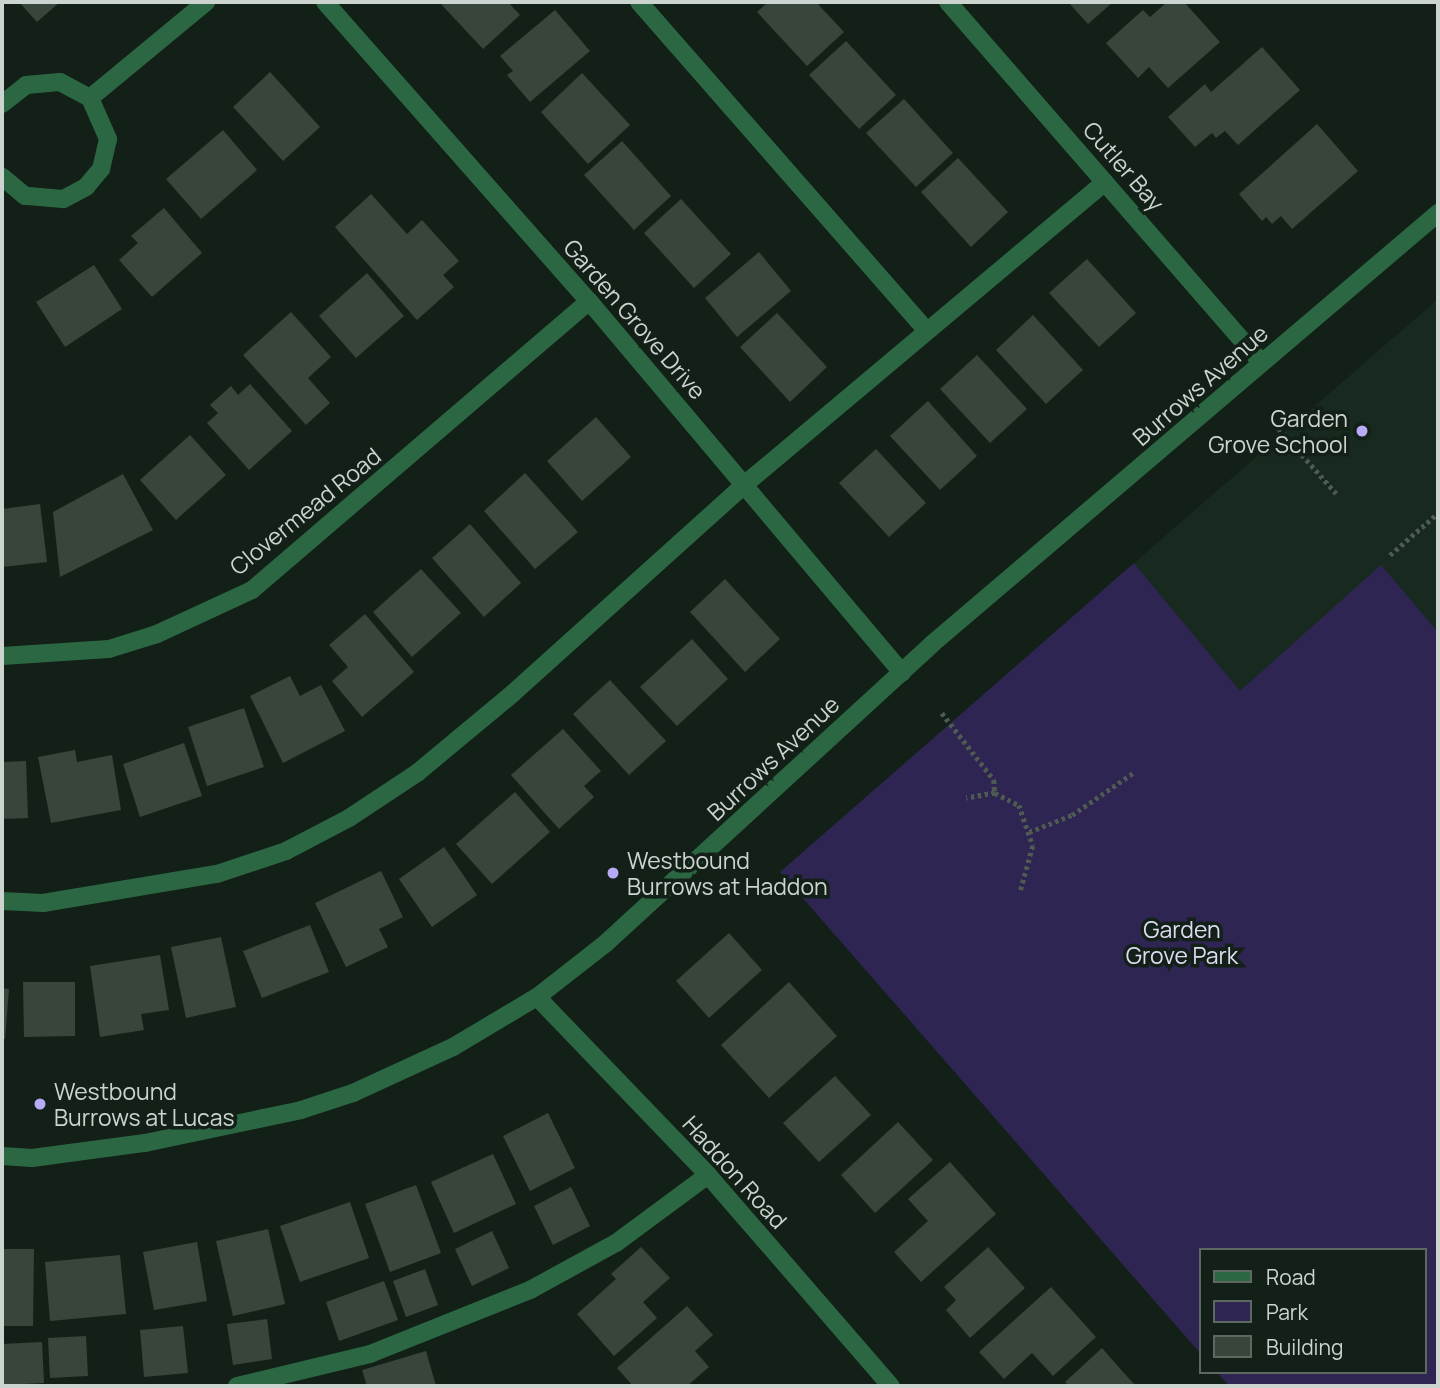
<!DOCTYPE html>
<style>
body{margin:0}
#map{position:relative;width:1440px;height:1388px;overflow:hidden;background:#132017;font-family:Manrope,sans-serif}
div>[style]{position:absolute}
.built>*{inset:0;background:#182a1f}
.green>*{inset:0;background:#2f2553}
.building>*{inset:0;background:#37453b}
.path>*{height:4.5px;margin-top:-2.25px;transform-origin:0;background:repeating-linear-gradient(90deg,#4e5a52 0 3.5px,transparent 0 7px)}
.minor>*{height:18px;margin:-9px;padding:0 9px;transform-origin:9px;border-radius:9px;background:#2c6743}
.dots>*{width:19px;height:19px;translate:-50% -50%;box-sizing:border-box;border:4px solid #132017;border-radius:50%}
span{translate:-50% -50%;white-space:nowrap;text-align:center;line-height:1.15;-webkit-text-stroke:7px #132017;paint-order:stroke}
.street-label{font-size:23px;color:#ccd4cf}
.poi-label{font-size:23px;color:#ccd4cf}
.right{translate:-100% -50%;text-align:right}
.left{translate:0 -50%;text-align:left}
.park-label{font-size:23px;color:#dddbf2}
.frame{position:absolute;inset:0;border:4px solid #ccd4cf;pointer-events:none}
.legend{position:absolute;left:1199px;top:1248px;width:228px;height:126px;box-sizing:border-box;background:#132017;border:2px solid #5d6861;margin:0;padding:9px 12px;list-style:none;font-size:21px;color:#ccd4cf}
.legend li{display:flex;align-items:center;gap:14px;height:35px}
.legend b{width:35px;border:2px solid #5d6861}
</style>
<div id="map">
<div class="built">
<i style="clip-path:polygon(1438px 299px,1438px 632px,1381px 566px,1240px 692px,1134px 563px)"></i>
</div>
<div class="green">
<i style="clip-path:polygon(1134px 563px,1240px 691px,1381px 565px,1438px 632px,1438px 1386px,1229px 1386px,1217px 1372px,1424px 1372px,1424px 1250px,1200px 1250px,1200px 1353px,780px 872px)"></i>
</div>
<div class="building">
<i style="clip-path:polygon(19px 2px,60px 2px,37px 22px)"></i>
<i style="clip-path:polygon(439px 2px,508px 2px,520px 15px,483px 49px)"></i>
<i style="clip-path:polygon(768px 2px,816px 2px,844px 32px,807px 66px,757px 12px)"></i>
<i style="clip-path:polygon(1068px 2px,1113px 2px,1088px 24px)"></i>
<i style="clip-path:polygon(1167px 2px,1184px 2px,1220px 42px,1168px 88px,1149px 67px,1138px 78px,1106px 43px,1143px 10px,1150px 17px)"></i>
<i style="clip-path:polygon(555px 10px,590px 51px,530px 102px,507px 75px,513px 71px,500px 56px)"></i>
<i style="clip-path:polygon(846px 41px,896px 95px,859px 129px,809px 75px)"></i>
<i style="clip-path:polygon(1262px 47px,1300px 90px,1238px 145px,1225px 131px,1216px 138px,1212px 133px,1195px 147px,1168px 117px,1205px 84px,1211px 92px)"></i>
<i style="clip-path:polygon(270px 72px,320px 127px,283px 161px,233px 107px)"></i>
<i style="clip-path:polygon(582px 73px,630px 125px,588px 164px,541px 112px)"></i>
<i style="clip-path:polygon(904px 99px,953px 153px,916px 187px,866px 133px)"></i>
<i style="clip-path:polygon(1317px 124px,1358px 171px,1292px 229px,1281px 216px,1272px 224px,1266px 217px,1262px 221px,1239px 194px)"></i>
<i style="clip-path:polygon(223px 130px,257px 170px,201px 219px,166px 179px)"></i>
<i style="clip-path:polygon(622px 141px,671px 196px,634px 230px,584px 175px)"></i>
<i style="clip-path:polygon(958px 158px,1008px 212px,971px 247px,921px 192px)"></i>
<i style="clip-path:polygon(371px 194px,407px 234px,422px 220px,459px 261px,443px 275px,454px 287px,417px 320px,335px 227px)"></i>
<i style="clip-path:polygon(681px 199px,731px 254px,694px 288px,644px 233px)"></i>
<i style="clip-path:polygon(164px 208px,202px 253px,152px 297px,119px 260px,138px 243px,131px 236px)"></i>
<i style="clip-path:polygon(759px 252px,791px 291px,737px 337px,705px 298px)"></i>
<i style="clip-path:polygon(1087px 259px,1136px 313px,1099px 347px,1049px 293px)"></i>
<i style="clip-path:polygon(94px 265px,122px 309px,65px 347px,36px 302px)"></i>
<i style="clip-path:polygon(367px 273px,404px 316px,356px 358px,319px 316px)"></i>
<i style="clip-path:polygon(291px 312px,331px 357px,308px 378px,330px 403px,306px 425px,243px 355px)"></i>
<i style="clip-path:polygon(777px 313px,827px 367px,790px 402px,740px 347px)"></i>
<i style="clip-path:polygon(1033px 315px,1083px 370px,1046px 404px,996px 350px)"></i>
<i style="clip-path:polygon(977px 355px,1027px 409px,990px 443px,940px 389px)"></i>
<i style="clip-path:polygon(250px 384px,292px 431px,249px 470px,207px 423px,218px 413px,210px 405px,231px 386px,238px 395px)"></i>
<i style="clip-path:polygon(928px 401px,977px 456px,940px 490px,890px 436px)"></i>
<i style="clip-path:polygon(596px 417px,631px 457px,582px 501px,547px 461px)"></i>
<i style="clip-path:polygon(190px 435px,226px 475px,176px 520px,140px 480px)"></i>
<i style="clip-path:polygon(876px 449px,926px 503px,889px 537px,839px 483px)"></i>
<i style="clip-path:polygon(525px 473px,578px 532px,535px 569px,484px 511px)"></i>
<i style="clip-path:polygon(123px 474px,153px 530px,60px 577px,53px 512px)"></i>
<i style="clip-path:polygon(40px 504px,47px 562px,2px 567px,2px 509px)"></i>
<i style="clip-path:polygon(470px 524px,521px 583px,484px 617px,432px 558px)"></i>
<i style="clip-path:polygon(421px 569px,461px 613px,412px 657px,373px 612px)"></i>
<i style="clip-path:polygon(725px 579px,780px 639px,745px 672px,690px 612px)"></i>
<i style="clip-path:polygon(365px 614px,414px 672px,362px 717px,332px 681px,348px 667px,329px 645px)"></i>
<i style="clip-path:polygon(692px 639px,728px 679px,677px 726px,640px 687px)"></i>
<i style="clip-path:polygon(290px 676px,300px 696px,321px 685px,345px 731px,283px 763px,250px 696px)"></i>
<i style="clip-path:polygon(610px 680px,666px 741px,629px 775px,573px 714px)"></i>
<i style="clip-path:polygon(244px 708px,264px 767px,207px 786px,188px 727px)"></i>
<i style="clip-path:polygon(563px 729px,601px 771px,584px 786px,594px 797px,559px 829px,511px 775px)"></i>
<i style="clip-path:polygon(184px 743px,202px 796px,140px 817px,123px 764px)"></i>
<i style="clip-path:polygon(75px 750px,77px 762px,112px 755px,121px 810px,51px 823px,38px 757px)"></i>
<i style="clip-path:polygon(26px 761px,28px 818px,2px 819px,2px 762px)"></i>
<i style="clip-path:polygon(515px 792px,550px 832px,492px 884px,456px 844px)"></i>
<i style="clip-path:polygon(444px 847px,477px 895px,432px 927px,399px 879px)"></i>
<i style="clip-path:polygon(381px 871px,403px 917px,379px 929px,388px 947px,346px 967px,315px 903px)"></i>
<i style="clip-path:polygon(310px 925px,329px 972px,262px 998px,243px 951px)"></i>
<i style="clip-path:polygon(729px 933px,762px 970px,709px 1018px,676px 981px)"></i>
<i style="clip-path:polygon(221px 937px,236px 1007px,186px 1018px,171px 947px)"></i>
<i style="clip-path:polygon(160px 955px,169px 1010px,141px 1014px,144px 1030px,100px 1037px,90px 966px)"></i>
<i style="clip-path:polygon(23px 982px,75px 982px,75px 1036px,24px 1037px)"></i>
<i style="clip-path:polygon(789px 982px,837px 1036px,769px 1098px,721px 1045px)"></i>
<i style="clip-path:polygon(2px 988px,9px 989px,5px 1039px,2px 1039px)"></i>
<i style="clip-path:polygon(835px 1076px,871px 1115px,819px 1162px,783px 1123px)"></i>
<i style="clip-path:polygon(548px 1113px,575px 1168px,530px 1191px,503px 1136px)"></i>
<i style="clip-path:polygon(898px 1122px,933px 1160px,875px 1213px,841px 1175px)"></i>
<i style="clip-path:polygon(493px 1154px,516px 1204px,454px 1233px,431px 1182px)"></i>
<i style="clip-path:polygon(950px 1162px,996px 1214px,921px 1282px,894px 1252px,928px 1221px,908px 1199px)"></i>
<i style="clip-path:polygon(416px 1185px,441px 1253px,390px 1272px,365px 1204px)"></i>
<i style="clip-path:polygon(571px 1187px,590px 1226px,553px 1245px,534px 1206px)"></i>
<i style="clip-path:polygon(350px 1202px,369px 1258px,300px 1282px,280px 1226px)"></i>
<i style="clip-path:polygon(268px 1229px,285px 1304px,233px 1316px,216px 1241px)"></i>
<i style="clip-path:polygon(492px 1231px,509px 1268px,472px 1286px,455px 1249px)"></i>
<i style="clip-path:polygon(197px 1242px,207px 1301px,154px 1310px,143px 1252px)"></i>
<i style="clip-path:polygon(641px 1247px,670px 1278px,643px 1302px,657px 1318px,614px 1356px,577px 1314px,616px 1279px,611px 1274px)"></i>
<i style="clip-path:polygon(988px 1247px,1025px 1288px,970px 1338px,946px 1310px,956px 1300px,944px 1287px)"></i>
<i style="clip-path:polygon(2px 1249px,34px 1249px,33px 1326px,2px 1326px)"></i>
<i style="clip-path:polygon(120px 1255px,126px 1314px,50px 1321px,45px 1262px)"></i>
<i style="clip-path:polygon(425px 1269px,438px 1305px,406px 1317px,393px 1281px)"></i>
<i style="clip-path:polygon(384px 1281px,398px 1320px,339px 1341px,326px 1302px)"></i>
<i style="clip-path:polygon(1051px 1287px,1096px 1337px,1053px 1376px,1032px 1353px,1004px 1379px,979px 1352px)"></i>
<i style="clip-path:polygon(687px 1306px,713px 1335px,695px 1351px,709px 1367px,687px 1386px,633px 1386px,617px 1368px)"></i>
<i style="clip-path:polygon(267px 1319px,272px 1359px,233px 1365px,227px 1324px)"></i>
<i style="clip-path:polygon(183px 1326px,188px 1373px,144px 1377px,140px 1330px)"></i>
<i style="clip-path:polygon(86px 1336px,88px 1376px,50px 1378px,48px 1338px)"></i>
<i style="clip-path:polygon(42px 1342px,44px 1383px,2px 1385px,2px 1344px)"></i>
<i style="clip-path:polygon(1102px 1348px,1123px 1372px,1136px 1386px,1069px 1386px,1065px 1382px)"></i>
<i style="clip-path:polygon(426px 1351px,436px 1386px,367px 1386px,362px 1370px)"></i>
</div>
<div class="path">
<i style="left:1274px;top:423px;width:94px;rotate:48.5deg"></i>
<i style="left:1390px;top:555px;width:64px;rotate:-41.2deg"></i>
<i style="left:942px;top:713px;width:85px;rotate:52.2deg"></i>
<i style="left:994px;top:780px;width:13px;rotate:86deg"></i>
<i style="left:995px;top:793px;width:29px;rotate:170deg"></i>
<i style="left:995px;top:793px;width:27px;rotate:27deg"></i>
<i style="left:1019px;top:805px;width:43px;rotate:71.1deg"></i>
<i style="left:1033px;top:846px;width:49px;rotate:105.5deg"></i>
<i style="left:1029px;top:832px;width:46px;rotate:-21.6deg"></i>
<i style="left:1072px;top:815px;width:74px;rotate:-34.5deg"></i>
</div>
<div class="minor">
<i style="left:325px;top:2px;width:399px;rotate:48.6deg"></i>
<i style="left:589px;top:301px;width:486px;rotate:49.9deg"></i>
<i style="left:639px;top:2px;width:437px;rotate:48.8deg"></i>
<i style="left:948px;top:2px;width:478px;rotate:49deg"></i>
<i style="left:90px;top:98px;width:151px;rotate:-39.6deg"></i>
<i style="left:2px;top:104px;width:31px;rotate:-38deg"></i>
<i style="left:26px;top:85px;width:34px;rotate:-5deg"></i>
<i style="left:60px;top:82px;width:34px;rotate:28deg"></i>
<i style="left:90px;top:98px;width:45px;rotate:66.3deg"></i>
<i style="left:108px;top:139px;width:31px;rotate:103deg"></i>
<i style="left:101px;top:169px;width:23px;rotate:130deg"></i>
<i style="left:86px;top:187px;width:26px;rotate:152deg"></i>
<i style="left:63px;top:199px;width:38px;rotate:-175deg"></i>
<i style="left:25px;top:196px;width:30px;rotate:-140deg"></i>
<i style="left:2px;top:656px;width:107px;rotate:-3.7deg"></i>
<i style="left:109px;top:649px;width:50px;rotate:-17.4deg"></i>
<i style="left:157px;top:634px;width:105px;rotate:-24.9deg"></i>
<i style="left:252px;top:590px;width:444px;rotate:-40.6deg"></i>
<i style="left:2px;top:901px;width:41px;rotate:2.8deg"></i>
<i style="left:43px;top:903px;width:176px;rotate:-9.5deg"></i>
<i style="left:217px;top:874px;width:73px;rotate:-18.4deg"></i>
<i style="left:286px;top:851px;width:71px;rotate:-27.6deg"></i>
<i style="left:349px;top:818px;width:82px;rotate:-33.5deg"></i>
<i style="left:417px;top:773px;width:124px;rotate:-39.7deg"></i>
<i style="left:512px;top:694px;width:312px;rotate:-42deg"></i>
<i style="left:744px;top:485px;width:471px;rotate:-40deg"></i>
<i style="left:537px;top:997px;width:247px;rotate:46.1deg"></i>
<i style="left:708px;top:1175px;width:279px;rotate:49.1deg"></i>
<i style="left:2px;top:1156px;width:30px;rotate:4deg"></i>
<i style="left:32px;top:1158px;width:114px;rotate:-7.6deg"></i>
<i style="left:145px;top:1143px;width:159px;rotate:-11.9deg"></i>
<i style="left:301px;top:1110px;width:55px;rotate:-18.1deg"></i>
<i style="left:353px;top:1093px;width:110px;rotate:-24.7deg"></i>
<i style="left:453px;top:1047px;width:98px;rotate:-30.8deg"></i>
<i style="left:537px;top:997px;width:88px;rotate:-38deg"></i>
<i style="left:606px;top:943px;width:442px;rotate:-42.5deg"></i>
<i style="left:932px;top:644px;width:665px;rotate:-40.42deg"></i>
<i style="left:237px;top:1386px;width:137px;rotate:-13.5deg"></i>
<i style="left:370px;top:1354px;width:172px;rotate:-21.8deg"></i>
<i style="left:530px;top:1290px;width:98px;rotate:-28.7deg"></i>
<i style="left:616px;top:1243px;width:114px;rotate:-36.5deg"></i>
</div>
<div class="dots">
<i style="left:1362px;top:431px;background:#b7abf7"></i>
<i style="left:613px;top:873px;background:#b7abf7"></i>
<i style="left:40px;top:1104px;background:#b7abf7"></i>
</div>
<div class="street-label">
<span style="left:1124px;top:166px;rotate:49deg">Cutler Bay</span>
<span style="left:635px;top:319px;rotate:49deg">Garden Grove Drive</span>
<span style="left:1200px;top:385px;rotate:-41deg">Burrows Avenue</span>
<span style="left:305px;top:511px;rotate:-39deg">Clovermead Road</span>
<span style="left:773px;top:758px;rotate:-43deg">Burrows Avenue</span>
<span style="left:735px;top:1172px;rotate:48deg">Haddon Road</span>
</div>
<div class="poi-label">
<span class="right" style="left:1348px;top:431px">Garden<br>Grove School</span>
<span class="left" style="left:627px;top:873px">Westbound<br>Burrows at Haddon</span>
<span class="left" style="left:54px;top:1104px">Westbound<br>Burrows at Lucas</span>
</div>
<div class="park-label">
<span style="left:1182px;top:942px">Garden<br>Grove Park</span>
</div>
<div class="frame"></div>
<ul class="legend">
<li><b style="height:9px;background:#2c6743"></b>Road</li>
<li><b style="height:19px;background:#2f2553"></b>Park</li>
<li><b style="height:19px;background:#37453b"></b>Building</li>
</ul>
</div>
